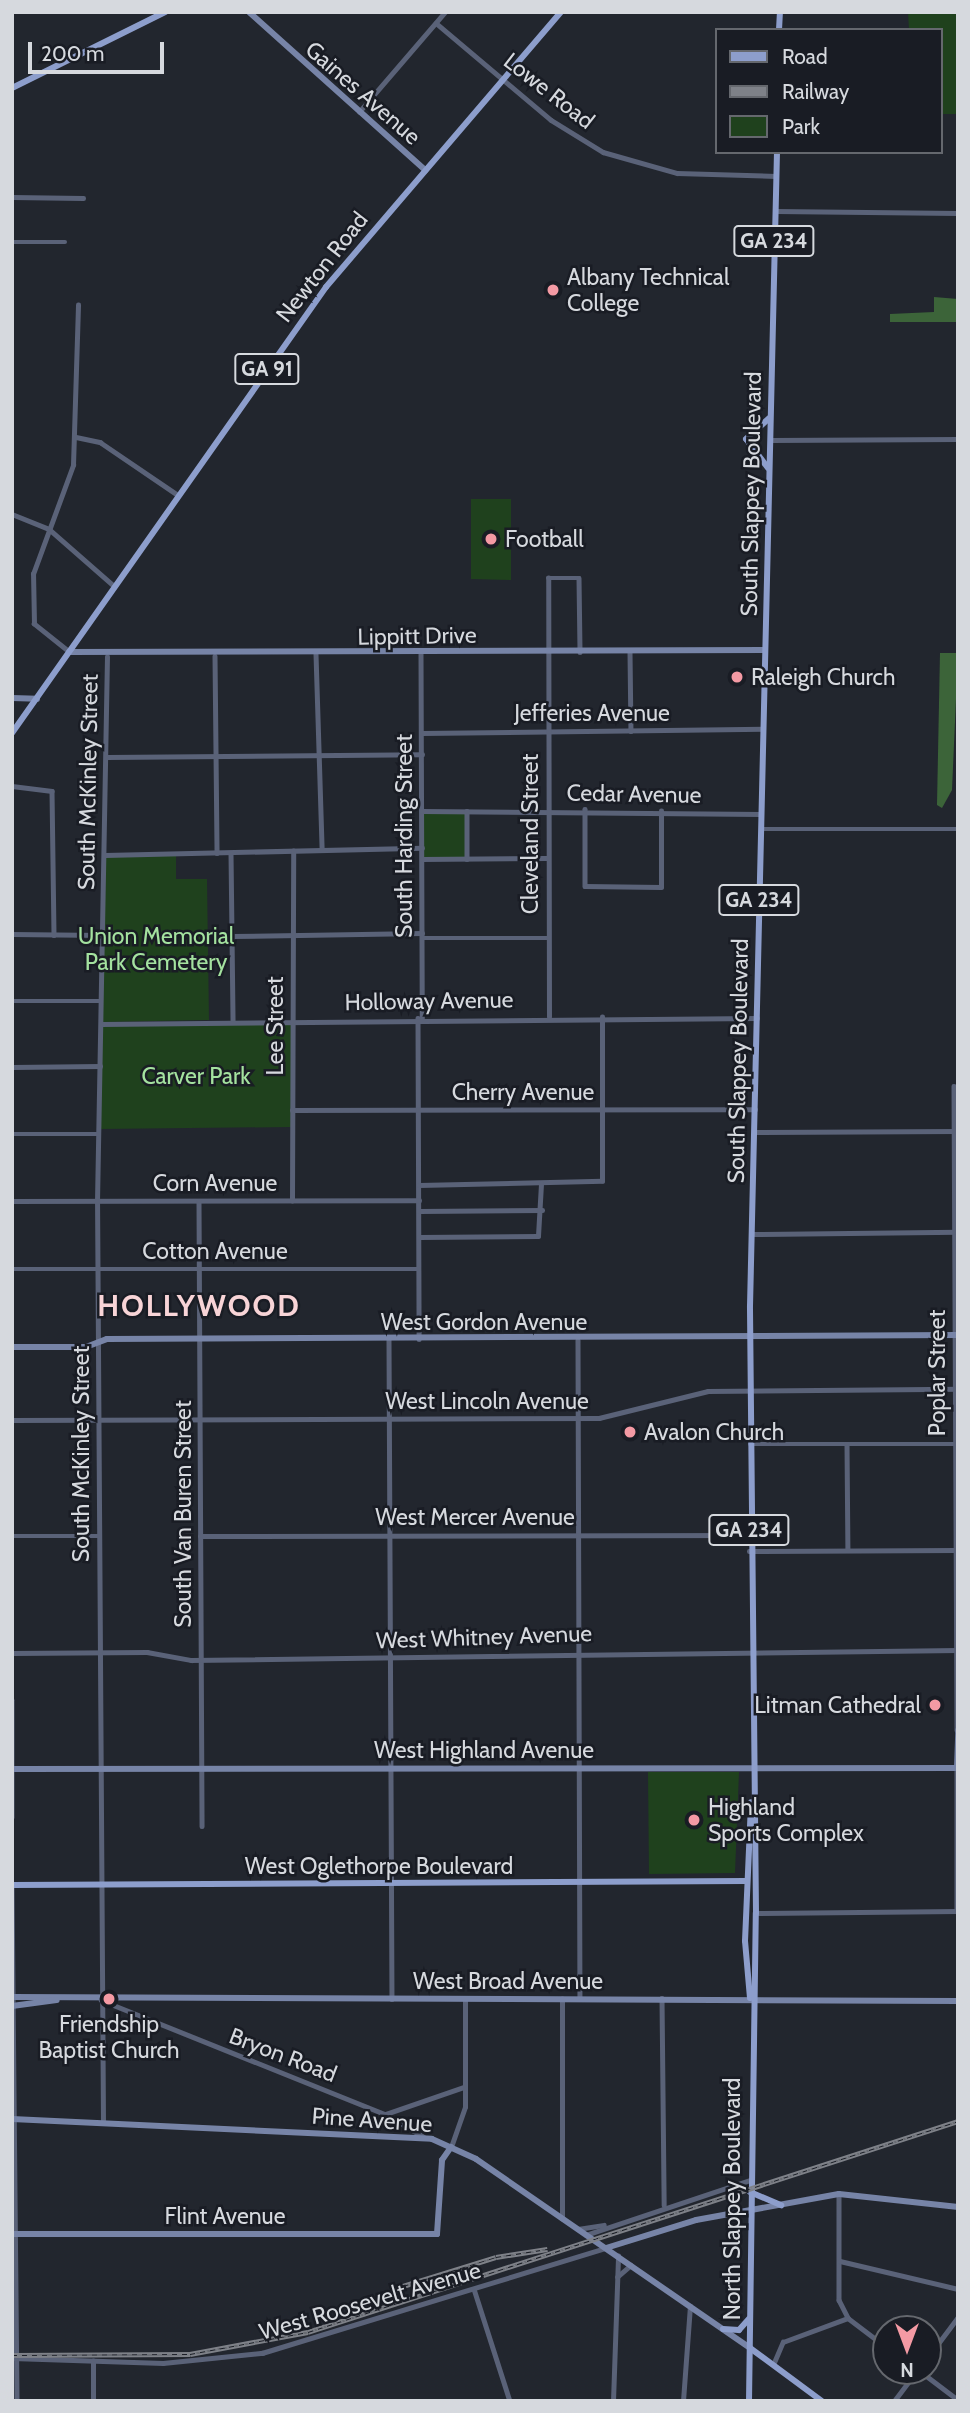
<!DOCTYPE html>
<style>
body{margin:0}
#map{position:relative;width:970px;height:2413px;overflow:hidden;background:#22262e;font-family:Cabin,sans-serif}
div>[style]{position:absolute}
.green>*{inset:0;background:#1f411d}
.forest>*{inset:0;background:#3c6439}
.street>*{height:4.5px;margin:-2.25px;padding:0 2.25px;transform-origin:2.25px;border-radius:2.25px;background:#5a6278}
.secondary>*{height:6px;margin:-3px;padding:0 3px;transform-origin:3px;border-radius:3px;background:#7784a7}
.primary>*{height:6px;margin:-3px;padding:0 3px;transform-origin:3px;border-radius:3px;background:#8d9ecc}
.rail>*{height:4.5px;margin-top:-2.25px;transform-origin:0;background:repeating-linear-gradient(90deg,#191c24 0 5px,#7e8188 0 10px);box-sizing:border-box;border-block:2px solid #7e8188}
.dots>*{width:19px;height:19px;translate:-50% -50%;box-sizing:border-box;border:4px solid #191c24;border-radius:50%}
span{translate:-50% -50%;white-space:nowrap;text-align:center;line-height:1.15;-webkit-text-stroke:5px #191c24;paint-order:stroke}
.shield-label span{padding:2px 5px;background:#191c24;border:2px solid;border-radius:5px;-webkit-text-stroke-width:0}
.shield-label{font-size:21px;color:#d6d9de;font-weight:700}
.street-label{font-size:23px;color:#d6d9de}
.poi-label{font-size:23px;color:#d6d9de}
.left{translate:0 -50%;text-align:left}
.right{translate:-100% -50%;text-align:right}
.park-label{font-size:23px;color:#a4e29f}
.district-label{font-size:30px;color:#f8d4d7;font-weight:700;letter-spacing:2px}
.frame{position:absolute;inset:0;border:14px solid #d6d9de;pointer-events:none}
.legend{position:absolute;left:715px;top:28px;width:228px;height:126px;box-sizing:border-box;background:#191c24;border:2px solid #65686e;margin:0;padding:9px 12px;list-style:none;font-size:21px;color:#d6d9de}
.legend li{display:flex;align-items:center;gap:14px;height:35px}
.legend b{width:35px;border:2px solid #65686e}
.north{position:absolute;left:872px;top:2315px;width:70px;height:70px;box-sizing:border-box;background:#191c24;border:2px solid #65686e;border-radius:50%;rotate:180deg;font-size:19px;font-weight:700;line-height:28px;text-align:center;color:#d6d9de}
.north::after{content:'';display:block;margin:auto;width:24px;height:32px;background:#f49aa4;clip-path:polygon(50% 0,100% 100%,50% 72%,0 100%)}
.scale{position:absolute;left:28px;top:42px;width:136px;height:32px;box-sizing:border-box;border:4px solid #d6d9de;border-top:0;padding-left:9px;font-size:21px;line-height:24px;white-space:nowrap;color:#d6d9de;-webkit-text-stroke:5px #191c24;paint-order:stroke}
</style>
<div id="map">
<div class="green">
<i style="clip-path:polygon(908px 12px,958px 12px,958px 114px,940px 114px,940px 30px,909px 30px)"></i>
<i style="clip-path:polygon(471px 499px,511px 499px,511px 580px,471px 579px)"></i>
<i style="clip-path:polygon(422px 812px,466px 812px,466px 858px,422px 858px)"></i>
<i style="clip-path:polygon(176px 855px,176px 879px,207px 879px,209px 1020px,102px 1022px,106px 857px)"></i>
<i style="clip-path:polygon(291px 1022px,291px 1127px,100px 1129px,102px 1025px)"></i>
<i style="clip-path:polygon(648px 1772px,739px 1772px,735px 1873px,649px 1874px)"></i>
</div>
<div class="forest">
<i style="clip-path:polygon(934px 297px,958px 299px,958px 322px,890px 322px,890px 314px,934px 312px)"></i>
<i style="clip-path:polygon(940px 653px,958px 653px,952px 790px,942px 808px,937px 805px)"></i>
</div>
<div class="street">
<i style="left:436px;top:23px;width:150px;rotate:40.1deg"></i>
<i style="left:551px;top:120px;width:61px;rotate:31.6deg"></i>
<i style="left:603px;top:152px;width:77px;rotate:15.8deg"></i>
<i style="left:677px;top:173px;width:99px;rotate:1.7deg"></i>
<i style="left:359px;top:112px;width:132px;rotate:-49.3deg"></i>
<i style="left:12px;top:197px;width:71px;rotate:0.8deg"></i>
<i style="left:775px;top:211px;width:183px;rotate:0.6deg"></i>
<i style="left:12px;top:242px;width:53px"></i>
<i style="left:76px;top:437px;width:25px;rotate:12deg"></i>
<i style="left:100px;top:442px;width:94px;rotate:34.2deg"></i>
<i style="left:771px;top:440px;width:187px;rotate:-0.3deg"></i>
<i style="left:12px;top:514px;width:40px;rotate:22deg"></i>
<i style="left:49px;top:529px;width:86px;rotate:41.2deg"></i>
<i style="left:69px;top:652px;width:45px;rotate:-141.3deg"></i>
<i style="left:34px;top:624px;width:50px;rotate:-91.1deg"></i>
<i style="left:33px;top:574px;width:116px;rotate:-69.8deg"></i>
<i style="left:73px;top:465px;width:160px;rotate:-88.2deg"></i>
<i style="left:630px;top:652px;width:79px;rotate:89.3deg"></i>
<i style="left:421px;top:653px;width:365px;rotate:89.8deg"></i>
<i style="left:316px;top:654px;width:196px;rotate:88.2deg"></i>
<i style="left:215px;top:656px;width:197px;rotate:89.4deg"></i>
<i style="left:422px;top:733px;width:341px;rotate:-0.7deg"></i>
<i style="left:107px;top:757px;width:315px;rotate:-0.5deg"></i>
<i style="left:12px;top:786px;width:40px;rotate:7.1deg"></i>
<i style="left:52px;top:791px;width:144px;rotate:89.2deg"></i>
<i style="left:585px;top:809px;width:77px;rotate:90deg"></i>
<i style="left:585px;top:886px;width:76px;rotate:0.8deg"></i>
<i style="left:661px;top:887px;width:76px;rotate:-90deg"></i>
<i style="left:422px;top:811px;width:339px;rotate:0.5deg"></i>
<i style="left:467px;top:811px;width:48px;rotate:90deg"></i>
<i style="left:761px;top:829px;width:197px"></i>
<i style="left:231px;top:853px;width:168px;rotate:89.3deg"></i>
<i style="left:105px;top:855px;width:317px;rotate:-1.3deg"></i>
<i style="left:422px;top:859px;width:125px;rotate:-0.5deg"></i>
<i style="left:12px;top:934px;width:91px;rotate:0.6deg"></i>
<i style="left:232px;top:936px;width:190px;rotate:-0.9deg"></i>
<i style="left:422px;top:938px;width:126px"></i>
<i style="left:12px;top:1001px;width:89px"></i>
<i style="left:549px;top:1017px;width:439px;rotate:-90.1deg"></i>
<i style="left:548px;top:578px;width:31px"></i>
<i style="left:579px;top:578px;width:74px;rotate:89.2deg"></i>
<i style="left:418px;top:1018px;width:321px;rotate:89.8deg"></i>
<i style="left:101px;top:1024px;width:656px;rotate:-0.52deg"></i>
<i style="left:12px;top:1067px;width:88px;rotate:-0.7deg"></i>
<i style="left:954px;top:1086px;width:644px;rotate:89.73deg"></i>
<i style="left:292px;top:1110px;width:463px;rotate:-0.1deg"></i>
<i style="left:754px;top:1132px;width:204px;rotate:-0.3deg"></i>
<i style="left:12px;top:1134px;width:87px"></i>
<i style="left:419px;top:1185px;width:183px;rotate:-1.3deg"></i>
<i style="left:602px;top:1181px;width:164px;rotate:-90deg"></i>
<i style="left:12px;top:1201px;width:407px;rotate:-0.1deg"></i>
<i style="left:199px;top:1201px;width:625px;rotate:89.72deg"></i>
<i style="left:292px;top:1201px;width:350px;rotate:-89.8deg"></i>
<i style="left:419px;top:1211px;width:123px;rotate:-0.5deg"></i>
<i style="left:752px;top:1234px;width:206px;rotate:-0.6deg"></i>
<i style="left:419px;top:1237px;width:119px;rotate:-0.5deg"></i>
<i style="left:538px;top:1236px;width:52px;rotate:-86.7deg"></i>
<i style="left:12px;top:1269px;width:407px"></i>
<i style="left:389px;top:1340px;width:659px;rotate:89.74deg"></i>
<i style="left:578px;top:1340px;width:658px;rotate:89.83deg"></i>
<i style="left:12px;top:1420px;width:587px;rotate:-0.2deg"></i>
<i style="left:599px;top:1418px;width:112px;rotate:-13.9deg"></i>
<i style="left:708px;top:1391px;width:250px;rotate:-0.5deg"></i>
<i style="left:750px;top:1444px;width:205px"></i>
<i style="left:847px;top:1444px;width:106px;rotate:89.5deg"></i>
<i style="left:12px;top:1536px;width:86px"></i>
<i style="left:200px;top:1536px;width:549px;rotate:-0.1deg"></i>
<i style="left:749px;top:1551px;width:207px;rotate:-0.3deg"></i>
<i style="left:12px;top:1653px;width:135px;rotate:-0.4deg"></i>
<i style="left:147px;top:1652px;width:45px;rotate:10.3deg"></i>
<i style="left:191px;top:1660px;width:767px;rotate:-0.75deg"></i>
<i style="left:12px;top:1700px;width:117px;rotate:90deg"></i>
<i style="left:957px;top:1768px;width:143px;rotate:90deg"></i>
<i style="left:12px;top:1887px;width:514px;rotate:89.44deg"></i>
<i style="left:756px;top:1913px;width:202px;rotate:-0.6deg"></i>
<i style="left:662px;top:1998px;width:207px;rotate:89.4deg"></i>
<i style="left:101px;top:2000px;width:306px;rotate:21.9deg"></i>
<i style="left:385px;top:2114px;width:45px;rotate:30.5deg"></i>
<i style="left:386px;top:2114px;width:83px;rotate:-19.1deg"></i>
<i style="left:103px;top:2123px;width:921px;rotate:-90.37deg"></i>
<i style="left:97px;top:1202px;width:545px;rotate:-88.95deg"></i>
<i style="left:451px;top:2147px;width:42px;rotate:-70.7deg"></i>
<i style="left:465px;top:2107px;width:108px;rotate:-90deg"></i>
<i style="left:839px;top:2194px;width:106px;rotate:90deg"></i>
<i style="left:839px;top:2300px;width:20px;rotate:63deg"></i>
<i style="left:562px;top:2219px;width:220px;rotate:-90deg"></i>
<i style="left:578px;top:2229px;width:26px;rotate:-9deg"></i>
<i style="left:586px;top:2235px;width:173px;rotate:-18.5deg"></i>
<i style="left:840px;top:2261px;width:121px;rotate:13.3deg"></i>
<i style="left:617px;top:2277px;width:18px;rotate:-41deg"></i>
<i style="left:474px;top:2289px;width:118px;rotate:72.2deg"></i>
<i style="left:928px;top:2357px;width:50px;rotate:-53.1deg"></i>
<i style="left:12px;top:2358px;width:151px;rotate:1.9deg"></i>
<i style="left:163px;top:2363px;width:100px;rotate:-5.8deg"></i>
<i style="left:262px;top:2353px;width:359px;rotate:-17deg"></i>
<i style="left:773px;top:2365px;width:25px;rotate:-67deg"></i>
<i style="left:783px;top:2342px;width:69px;rotate:-20.3deg"></i>
<i style="left:848px;top:2318px;width:48px;rotate:37.3deg"></i>
<i style="left:920px;top:2371px;width:48px;rotate:37.3deg"></i>
<i style="left:93px;top:2401px;width:40px;rotate:-90deg"></i>
<i style="left:613px;top:2401px;width:145px;rotate:-88deg"></i>
<i style="left:683px;top:2401px;width:95px;rotate:-85.8deg"></i>
<i style="left:894px;top:2401px;width:38px;rotate:-53deg"></i>
</div>
<div class="secondary">
<i style="left:249px;top:12px;width:237px;rotate:41.9deg"></i>
<i style="left:69px;top:652px;width:696px;rotate:-0.16deg"></i>
<i style="left:12px;top:698px;width:25px;rotate:2deg"></i>
<i style="left:12px;top:1347px;width:74px"></i>
<i style="left:86px;top:1347px;width:22px;rotate:-21deg"></i>
<i style="left:107px;top:1339px;width:851px;rotate:-0.27deg"></i>
<i style="left:12px;top:1769px;width:945px;rotate:-0.06deg"></i>
<i style="left:957px;top:1768px;width:38px;rotate:-88deg"></i>
<i style="left:12px;top:1997px;width:946px;rotate:0.24deg"></i>
<i style="left:12px;top:2006px;width:45px;rotate:-7.6deg"></i>
<i style="left:12px;top:2119px;width:420px;rotate:2.7deg"></i>
<i style="left:432px;top:2139px;width:48px;rotate:24.4deg"></i>
<i style="left:476px;top:2159px;width:333px;rotate:34.6deg"></i>
<i style="left:12px;top:2234px;width:425px"></i>
<i style="left:437px;top:2234px;width:74px;rotate:-86.1deg"></i>
<i style="left:442px;top:2160px;width:16px;rotate:-55deg"></i>
<i style="left:606px;top:2248px;width:94px;rotate:-17.3deg"></i>
<i style="left:696px;top:2220px;width:145px;rotate:-10.3deg"></i>
<i style="left:839px;top:2194px;width:120px;rotate:6.2deg"></i>
</div>
<div class="primary">
<i style="left:779px;top:30px;width:18px;rotate:-87deg"></i>
<i style="left:12px;top:88px;width:171px;rotate:-26.4deg"></i>
<i style="left:768px;top:468px;width:36px;rotate:-127deg"></i>
<i style="left:746px;top:439px;width:31px;rotate:-42deg"></i>
<i style="left:12px;top:733px;width:545px;rotate:-54.85deg"></i>
<i style="left:326px;top:287px;width:362px;rotate:-49.5deg"></i>
<i style="left:12px;top:1885px;width:734px;rotate:-0.31deg"></i>
<i style="left:750px;top:1998px;width:57px;rotate:-95deg"></i>
<i style="left:745px;top:1941px;width:139px;rotate:-87.5deg"></i>
<i style="left:750px;top:2192px;width:34px;rotate:23deg"></i>
<i style="left:723px;top:2329px;width:16px;rotate:4deg"></i>
<i style="left:739px;top:2330px;width:15px;rotate:-48deg"></i>
<i style="left:750px;top:2348px;width:89px;rotate:36.4deg"></i>
<i style="left:749px;top:2401px;width:488px;rotate:-89.2deg"></i>
<i style="left:756px;top:1913px;width:607px;rotate:-90.57deg"></i>
<i style="left:750px;top:1306px;width:1154px;rotate:-88.66deg"></i>
</div>
<div class="rail">
<i style="left:403px;top:2286px;width:97px;rotate:-17.3deg"></i>
<i style="left:496px;top:2257px;width:52px;rotate:-8.9deg"></i>
<i style="left:12px;top:2355px;width:178px;rotate:-0.3deg"></i>
<i style="left:190px;top:2354px;width:120px;rotate:-10.6deg"></i>
<i style="left:308px;top:2332px;width:683px;rotate:-17.98deg"></i>
</div>
<div class="dots">
<i style="left:553px;top:290px;background:#f49aa4"></i>
<i style="left:491px;top:539px;background:#f49aa4"></i>
<i style="left:737px;top:677px;background:#f49aa4"></i>
<i style="left:630px;top:1432px;background:#f49aa4"></i>
<i style="left:935px;top:1705px;background:#f49aa4"></i>
<i style="left:694px;top:1820px;background:#f49aa4"></i>
<i style="left:109px;top:1999px;background:#f49aa4"></i>
</div>
<div class="shield-label">
<span style="left:774px;top:241px">GA 234</span>
<span style="left:267px;top:369px">GA 91</span>
<span style="left:759px;top:900px">GA 234</span>
<span style="left:749px;top:1530px">GA 234</span>
</div>
<div class="street-label">
<span style="left:549px;top:91px;rotate:38deg">Lowe Road</span>
<span style="left:363px;top:93px;rotate:41deg">Gaines Avenue</span>
<span style="left:322px;top:267px;rotate:-52deg">Newton Road</span>
<span style="left:751px;top:494px;rotate:-89deg">South Slappey Boulevard</span>
<span style="left:417px;top:636px;rotate:-1deg">Lippitt Drive</span>
<span style="left:592px;top:713px">Jefferies Avenue</span>
<span style="left:88px;top:782px;rotate:-89deg">South McKinley Street</span>
<span style="left:634px;top:794px;rotate:1deg">Cedar Avenue</span>
<span style="left:530px;top:834px;rotate:-90deg">Cleveland Street</span>
<span style="left:404px;top:836px;rotate:-90deg">South Harding Street</span>
<span style="left:429px;top:1001px;rotate:-1deg">Holloway Avenue</span>
<span style="left:275px;top:1026px;rotate:-90deg">Lee Street</span>
<span style="left:738px;top:1061px;rotate:-89deg">South Slappey Boulevard</span>
<span style="left:523px;top:1092px">Cherry Avenue</span>
<span style="left:215px;top:1183px">Corn Avenue</span>
<span style="left:215px;top:1251px">Cotton Avenue</span>
<span style="left:484px;top:1322px">West Gordon Avenue</span>
<span style="left:937px;top:1373px;rotate:-90deg">Poplar Street</span>
<span style="left:487px;top:1401px">West Lincoln Avenue</span>
<span style="left:81px;top:1454px;rotate:-90deg">South McKinley Street</span>
<span style="left:183px;top:1514px;rotate:-90deg">South Van Buren Street</span>
<span style="left:475px;top:1517px">West Mercer Avenue</span>
<span style="left:484px;top:1637px;rotate:-2deg">West Whitney Avenue</span>
<span style="left:484px;top:1750px">West Highland Avenue</span>
<span style="left:379px;top:1866px">West Oglethorpe Boulevard</span>
<span style="left:508px;top:1981px">West Broad Avenue</span>
<span style="left:283px;top:2055px;rotate:21deg">Bryon Road</span>
<span style="left:372px;top:2120px;rotate:4deg">Pine Avenue</span>
<span style="left:732px;top:2199px;rotate:-90deg">North Slappey Boulevard</span>
<span style="left:225px;top:2216px">Flint Avenue</span>
<span style="left:370px;top:2301px;rotate:-16deg">West Roosevelt Avenue</span>
</div>
<div class="poi-label">
<span class="left" style="left:567px;top:290px">Albany Technical<br>College</span>
<span class="left" style="left:505px;top:539px">Football</span>
<span class="left" style="left:751px;top:677px">Raleigh Church</span>
<span class="left" style="left:644px;top:1432px">Avalon Church</span>
<span class="right" style="left:921px;top:1705px">Litman Cathedral</span>
<span class="left" style="left:708px;top:1820px">Highland<br>Sports Complex</span>
<span style="left:109px;top:2037px">Friendship<br>Baptist Church</span>
</div>
<div class="park-label">
<span style="left:156px;top:949px">Union Memorial<br>Park Cemetery</span>
<span style="left:196px;top:1076px">Carver Park</span>
</div>
<div class="district-label">
<span style="left:199px;top:1306px">HOLLYWOOD</span>
</div>
<div class="frame"></div>
<ul class="legend">
<li><b style="height:9px;background:#8d9ecc"></b>Road</li>
<li><b style="height:9px;background:#7e8188"></b>Railway</li>
<li><b style="height:19px;background:#1f411d"></b>Park</li>
</ul>
<div class="north">N</div>
<div class="scale">200 m</div>
</div>
